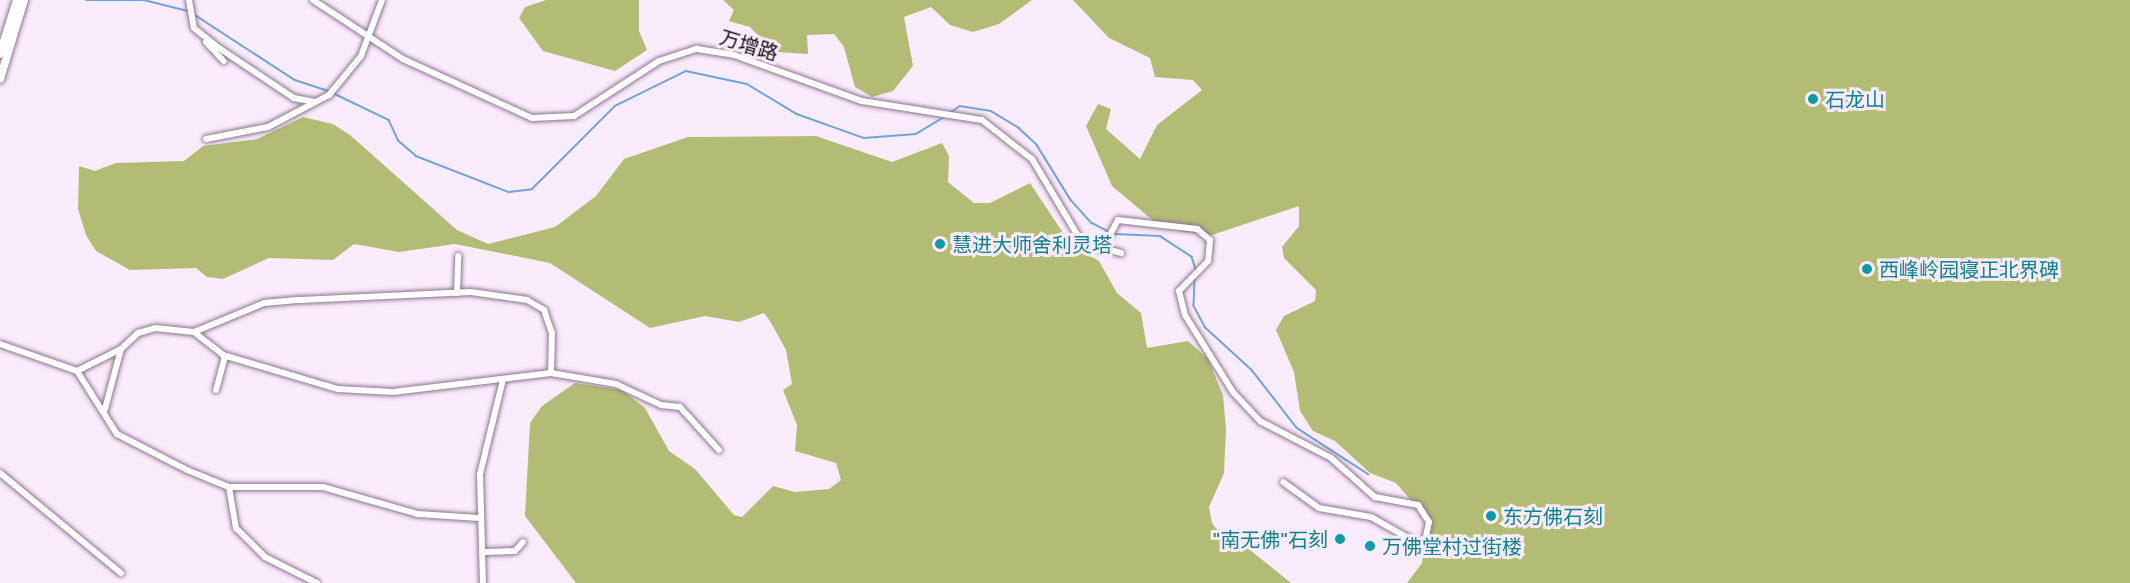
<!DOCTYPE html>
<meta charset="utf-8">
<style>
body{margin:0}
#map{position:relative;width:2130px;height:583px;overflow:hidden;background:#fbecfd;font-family:"Golos Text","Noto Sans SC",sans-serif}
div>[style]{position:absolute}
.forest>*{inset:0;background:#b3bc74}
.stream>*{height:1.5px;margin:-0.75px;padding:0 0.75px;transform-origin:0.75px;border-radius:0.75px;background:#70a3d7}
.roads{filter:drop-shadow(0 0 2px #8c768f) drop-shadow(0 0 2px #8c768f)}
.minor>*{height:6px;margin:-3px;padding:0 3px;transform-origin:3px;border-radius:3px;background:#fff}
.major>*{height:8px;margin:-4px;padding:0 4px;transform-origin:4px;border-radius:4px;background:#fff}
.dots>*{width:16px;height:16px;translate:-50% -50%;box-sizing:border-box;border:3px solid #fbecfd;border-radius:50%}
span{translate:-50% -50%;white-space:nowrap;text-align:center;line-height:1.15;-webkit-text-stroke:6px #fbecfd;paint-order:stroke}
.street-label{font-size:20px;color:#150d16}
.culture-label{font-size:20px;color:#0d838f}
.left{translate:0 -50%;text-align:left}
.right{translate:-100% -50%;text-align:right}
</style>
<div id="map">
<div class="forest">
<i style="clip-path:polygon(546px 0,639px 0,639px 31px,647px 50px,615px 71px,543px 51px,519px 18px,525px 7px)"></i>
<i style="clip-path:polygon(723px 0,1032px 0,999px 24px,973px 32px,950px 25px,931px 7px,904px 17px,913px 66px,893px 91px,872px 97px,855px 87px,844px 47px,834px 34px,807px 35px,808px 54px,777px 52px,774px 60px,750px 59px,766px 44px,750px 27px,729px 21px,734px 10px)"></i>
<i style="clip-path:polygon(1073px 0,2130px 0,2130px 583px,1407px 583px,1422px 563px,1428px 520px,1396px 483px,1370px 473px,1335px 441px,1313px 431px,1300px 411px,1294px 372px,1276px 330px,1284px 316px,1315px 301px,1316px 290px,1284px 258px,1282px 247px,1299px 226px,1299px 206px,1212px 235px,1183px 232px,1156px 223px,1112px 186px,1086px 126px,1098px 104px,1111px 109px,1106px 129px,1140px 159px,1157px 125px,1202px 90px,1193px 80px,1155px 77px,1150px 58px,1109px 38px)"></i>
<i style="clip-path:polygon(303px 117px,333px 124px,350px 135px,457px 230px,488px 244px,555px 227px,596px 196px,624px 159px,688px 137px,816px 136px,892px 162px,942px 143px,949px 156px,948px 182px,974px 203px,990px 203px,1030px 183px,1071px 245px,1099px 261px,1117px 293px,1141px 313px,1147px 348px,1188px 341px,1208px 359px,1223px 395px,1226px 429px,1224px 473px,1209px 507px,1212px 523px,1221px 535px,1245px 546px,1291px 583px,576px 583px,525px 516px,530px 423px,542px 406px,575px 383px,622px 390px,645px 408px,669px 451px,695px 469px,734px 515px,742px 517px,773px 486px,795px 492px,829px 489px,841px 480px,836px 463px,795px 451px,797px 425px,783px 390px,792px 384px,786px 350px,770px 321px,764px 313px,739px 322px,705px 316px,650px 328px,550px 263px,455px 244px,399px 252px,354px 244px,333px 260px,269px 258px,223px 279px,207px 277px,196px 268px,130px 270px,96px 251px,86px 235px,78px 209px,79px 166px,95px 171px,116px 163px,184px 161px,203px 146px,257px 139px)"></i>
</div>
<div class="stream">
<i style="left:86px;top:0;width:56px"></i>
<i style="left:144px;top:0;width:45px;rotate:14deg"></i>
<i style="left:195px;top:15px;width:119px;rotate:33deg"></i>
<i style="left:295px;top:80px;width:35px;rotate:18deg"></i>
<i style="left:333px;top:93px;width:62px;rotate:25.7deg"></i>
<i style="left:389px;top:120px;width:23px;rotate:65deg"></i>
<i style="left:399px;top:141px;width:23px;rotate:41deg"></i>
<i style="left:416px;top:156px;width:100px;rotate:21.2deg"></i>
<i style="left:509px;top:192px;width:23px;rotate:-7deg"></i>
<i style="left:532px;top:189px;width:117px;rotate:-45deg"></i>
<i style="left:615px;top:106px;width:79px;rotate:-26.2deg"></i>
<i style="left:686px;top:71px;width:62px;rotate:12deg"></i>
<i style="left:747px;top:84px;width:58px;rotate:31deg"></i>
<i style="left:797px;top:114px;width:71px;rotate:19.7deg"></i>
<i style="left:864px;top:138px;width:52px;rotate:-4.4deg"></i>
<i style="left:916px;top:134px;width:31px;rotate:-31deg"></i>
<i style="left:950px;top:113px;width:12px;rotate:-35deg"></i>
<i style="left:960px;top:106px;width:31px;rotate:9deg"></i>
<i style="left:991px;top:111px;width:33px;rotate:31deg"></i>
<i style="left:1019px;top:128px;width:25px;rotate:43deg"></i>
<i style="left:1037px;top:145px;width:65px;rotate:58.3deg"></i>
<i style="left:1071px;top:200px;width:31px;rotate:48deg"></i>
<i style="left:1092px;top:223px;width:20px;rotate:27deg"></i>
<i style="left:1115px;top:234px;width:45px;rotate:2.5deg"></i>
<i style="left:1160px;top:236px;width:38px;rotate:33deg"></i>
<i style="left:1192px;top:257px;width:13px;rotate:72deg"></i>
<i style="left:1195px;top:277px;width:29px;rotate:92deg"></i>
<i style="left:1194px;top:306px;width:24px;rotate:62deg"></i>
<i style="left:1205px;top:327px;width:64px;rotate:42.5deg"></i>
<i style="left:1252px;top:370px;width:73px;rotate:52.2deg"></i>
<i style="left:1297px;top:428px;width:85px;rotate:32.9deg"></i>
</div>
<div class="roads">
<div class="minor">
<i style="left:189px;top:0;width:28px;rotate:80deg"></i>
<i style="left:194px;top:28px;width:28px;rotate:39deg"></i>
<i style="left:216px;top:46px;width:94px;rotate:33.7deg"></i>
<i style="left:294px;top:98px;width:21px;rotate:11deg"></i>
<i style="left:313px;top:0;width:108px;rotate:33.2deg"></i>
<i style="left:403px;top:59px;width:142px;rotate:24.6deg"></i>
<i style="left:532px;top:118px;width:42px;rotate:-2.7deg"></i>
<i style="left:574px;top:116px;width:101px;rotate:-32.9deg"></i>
<i style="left:659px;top:61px;width:40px;rotate:-18deg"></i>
<i style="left:697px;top:49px;width:37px;rotate:9deg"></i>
<i style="left:734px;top:55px;width:136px;rotate:19.8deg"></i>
<i style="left:862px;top:101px;width:121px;rotate:9deg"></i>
<i style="left:982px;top:120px;width:63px;rotate:38deg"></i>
<i style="left:1032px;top:159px;width:96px;rotate:59.1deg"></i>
<i style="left:1081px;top:241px;width:42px;rotate:16.7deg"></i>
<i style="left:206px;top:42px;width:26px;rotate:47deg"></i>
<i style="left:206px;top:139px;width:63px;rotate:-11deg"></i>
<i style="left:268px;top:127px;width:69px;rotate:-27.7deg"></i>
<i style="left:329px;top:95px;width:50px;rotate:-50.6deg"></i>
<i style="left:361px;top:56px;width:60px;rotate:-69.4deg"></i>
<i style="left:1102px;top:249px;width:33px;rotate:-61deg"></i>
<i style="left:1118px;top:220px;width:80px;rotate:6.5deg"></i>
<i style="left:1197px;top:229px;width:17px;rotate:40deg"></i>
<i style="left:1210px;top:240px;width:21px;rotate:95deg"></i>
<i style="left:1208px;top:261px;width:42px;rotate:134deg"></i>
<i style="left:1179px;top:291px;width:25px;rotate:76deg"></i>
<i style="left:1185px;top:315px;width:91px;rotate:58.1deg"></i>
<i style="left:1233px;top:392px;width:40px;rotate:47deg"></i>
<i style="left:1260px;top:421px;width:80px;rotate:27.5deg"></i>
<i style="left:1331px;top:458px;width:59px;rotate:41.6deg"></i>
<i style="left:1375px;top:497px;width:44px;rotate:10.5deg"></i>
<i style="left:1418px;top:505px;width:20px;rotate:57deg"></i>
<i style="left:1429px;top:522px;width:19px;rotate:102deg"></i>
<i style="left:1425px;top:541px;width:8px;rotate:166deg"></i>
<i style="left:1417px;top:543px;width:53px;rotate:-150.5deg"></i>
<i style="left:1371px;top:517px;width:53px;rotate:-170.2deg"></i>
<i style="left:1319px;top:508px;width:44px;rotate:-144.2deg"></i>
<i style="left:457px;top:293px;width:37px;rotate:-88deg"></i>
<i style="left:194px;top:332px;width:37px;rotate:38deg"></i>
<i style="left:223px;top:355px;width:120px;rotate:16.5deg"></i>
<i style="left:338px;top:389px;width:55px;rotate:3.1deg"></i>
<i style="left:393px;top:392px;width:159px;rotate:-6.9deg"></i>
<i style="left:551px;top:373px;width:66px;rotate:9.6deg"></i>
<i style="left:616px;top:384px;width:50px;rotate:25deg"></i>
<i style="left:661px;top:405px;width:19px;rotate:6deg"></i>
<i style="left:680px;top:407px;width:58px;rotate:47.8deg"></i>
<i style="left:0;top:344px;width:82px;rotate:19.3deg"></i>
<i style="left:121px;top:349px;width:49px;rotate:153.4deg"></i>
<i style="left:77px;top:371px;width:75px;rotate:57.6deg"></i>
<i style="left:117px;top:434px;width:79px;rotate:27.2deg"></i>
<i style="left:187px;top:470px;width:45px;rotate:22deg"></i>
<i style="left:229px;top:487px;width:94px"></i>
<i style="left:323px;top:487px;width:99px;rotate:15.9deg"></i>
<i style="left:418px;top:514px;width:61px;rotate:3.8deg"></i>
<i style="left:216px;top:390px;width:35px;rotate:-75deg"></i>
<i style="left:105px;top:409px;width:62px;rotate:-75.1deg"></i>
<i style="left:121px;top:349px;width:23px;rotate:-43deg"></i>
<i style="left:138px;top:333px;width:18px;rotate:-16deg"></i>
<i style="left:155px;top:328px;width:39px;rotate:6deg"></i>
<i style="left:194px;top:332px;width:76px;rotate:-22.5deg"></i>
<i style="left:264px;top:303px;width:36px;rotate:-5deg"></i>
<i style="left:300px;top:300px;width:171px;rotate:-2.7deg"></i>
<i style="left:471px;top:292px;width:57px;rotate:8.1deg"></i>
<i style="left:527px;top:300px;width:20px;rotate:30deg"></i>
<i style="left:544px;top:310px;width:24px;rotate:71deg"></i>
<i style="left:552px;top:333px;width:40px;rotate:91.4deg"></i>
<i style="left:0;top:473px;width:157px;rotate:39.6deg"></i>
<i style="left:229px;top:487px;width:42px;rotate:80.3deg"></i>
<i style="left:236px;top:528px;width:41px;rotate:45deg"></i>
<i style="left:265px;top:557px;width:58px;rotate:26.6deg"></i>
<i style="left:485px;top:552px;width:30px;rotate:-2deg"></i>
<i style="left:515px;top:551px;width:12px;rotate:-48deg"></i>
<i style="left:483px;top:583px;width:109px;rotate:-91.6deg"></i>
<i style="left:480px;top:474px;width:97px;rotate:-76.3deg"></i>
</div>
<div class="major">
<i style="left:0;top:54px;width:57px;rotate:-72.5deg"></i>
<i style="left:0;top:79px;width:83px;rotate:-73.1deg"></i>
</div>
</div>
<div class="dots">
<i style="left:1813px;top:99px;background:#0f9aa8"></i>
<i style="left:940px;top:244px;background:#0f9aa8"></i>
<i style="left:1867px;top:269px;background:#0f9aa8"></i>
<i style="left:1491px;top:516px;background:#0f9aa8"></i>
<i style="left:1340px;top:539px;background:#0f9aa8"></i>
<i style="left:1370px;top:546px;background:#0f9aa8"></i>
</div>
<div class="street-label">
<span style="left:749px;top:45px;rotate:17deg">万增路</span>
</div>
<div class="culture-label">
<span class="left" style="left:1825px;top:99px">石龙山</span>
<span class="left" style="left:952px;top:244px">慧进大师舍利灵塔</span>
<span class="left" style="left:1879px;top:269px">西峰岭园寝正北界碑</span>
<span class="left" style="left:1503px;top:516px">东方佛石刻</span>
<span class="right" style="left:1328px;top:539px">"南无佛"石刻</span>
<span class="left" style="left:1382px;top:546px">万佛堂村过街楼</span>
</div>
</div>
